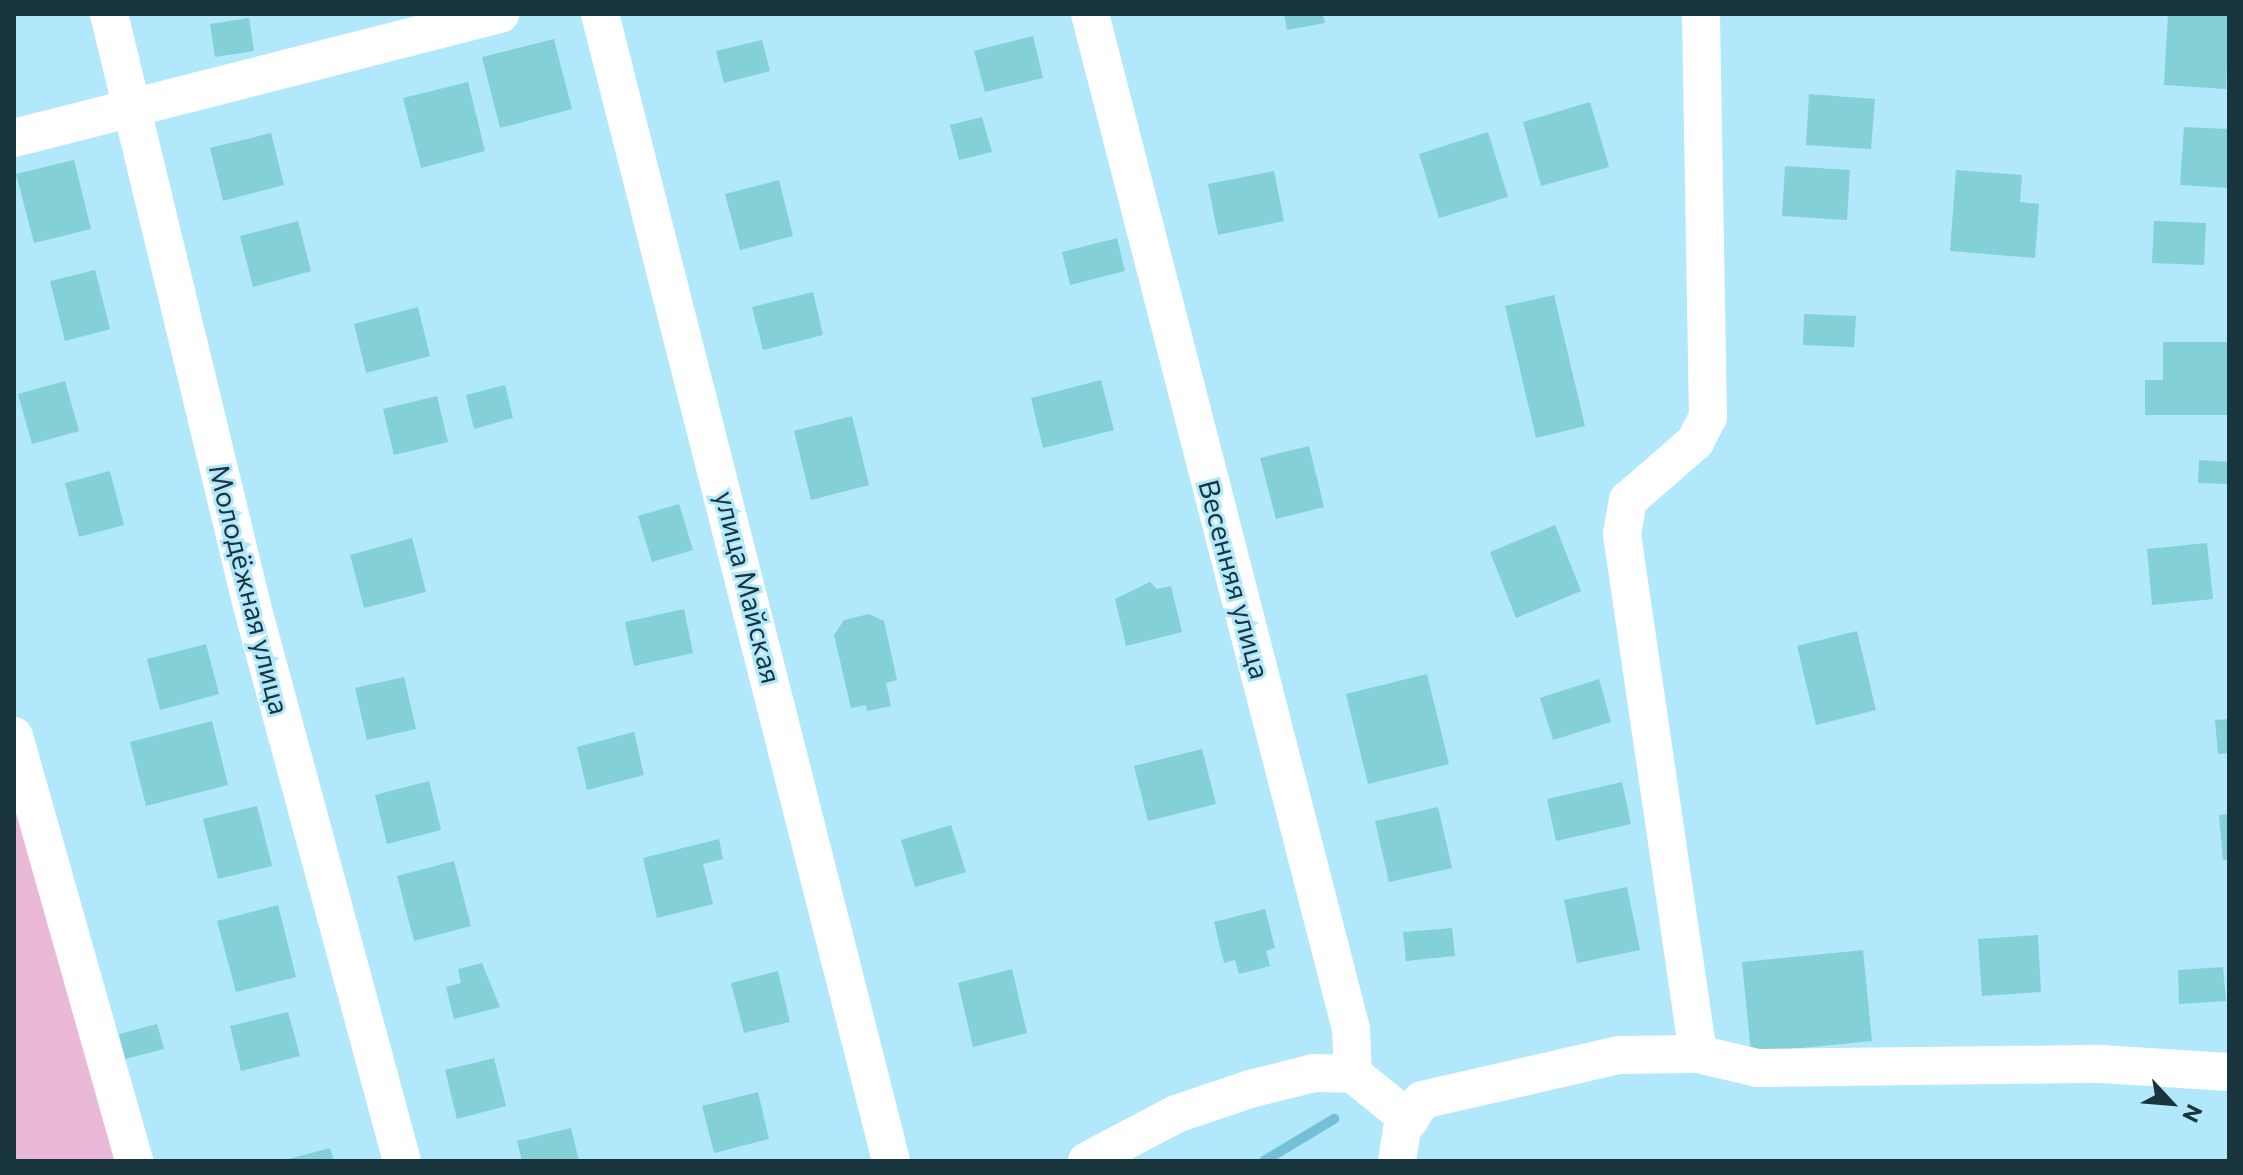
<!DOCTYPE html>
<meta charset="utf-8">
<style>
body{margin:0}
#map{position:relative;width:2243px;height:1175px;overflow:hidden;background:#b1e8fb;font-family:Commissioner,sans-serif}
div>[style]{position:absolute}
.green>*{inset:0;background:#ebb9d8}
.stream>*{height:10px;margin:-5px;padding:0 5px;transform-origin:5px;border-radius:5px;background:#75c0d9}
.building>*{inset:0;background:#83d1d6}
.minor>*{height:38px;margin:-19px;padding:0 19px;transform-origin:19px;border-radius:19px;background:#fff}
span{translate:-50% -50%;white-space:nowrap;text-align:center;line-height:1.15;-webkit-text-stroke:6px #b1e8fb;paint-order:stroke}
.street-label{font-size:28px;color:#18353e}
.frame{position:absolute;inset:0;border:16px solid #18353e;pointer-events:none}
.north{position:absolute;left:2131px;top:1063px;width:80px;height:80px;-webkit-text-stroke:6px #b1e8fb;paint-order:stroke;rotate:116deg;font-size:22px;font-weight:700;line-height:32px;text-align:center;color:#18353e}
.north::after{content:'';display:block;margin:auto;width:28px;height:36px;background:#18353e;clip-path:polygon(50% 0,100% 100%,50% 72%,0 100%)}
</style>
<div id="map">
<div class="green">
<i style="clip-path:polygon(14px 770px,118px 1161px,14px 1161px)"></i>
</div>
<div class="stream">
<i style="left:1264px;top:1161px;width:82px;rotate:-31deg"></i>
</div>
<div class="building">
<i style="clip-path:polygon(1284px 14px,1323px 14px,1325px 23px,1287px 30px)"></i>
<i style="clip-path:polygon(2168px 14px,2229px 14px,2226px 89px,2164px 85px)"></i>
<i style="clip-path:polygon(249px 18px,254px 51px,215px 57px,210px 24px)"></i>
<i style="clip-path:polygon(1033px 36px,1043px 78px,985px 92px,974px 51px)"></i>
<i style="clip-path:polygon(554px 39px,572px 109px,500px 128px,482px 57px)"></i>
<i style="clip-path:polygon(762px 40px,770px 71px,724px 83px,716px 51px)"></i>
<i style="clip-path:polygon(468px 82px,485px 151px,421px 168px,403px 98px)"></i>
<i style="clip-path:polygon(1809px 94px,1875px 99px,1871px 149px,1806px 145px)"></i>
<i style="clip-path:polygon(1590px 102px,1609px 167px,1541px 186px,1523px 122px)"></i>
<i style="clip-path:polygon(982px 117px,992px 152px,959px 160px,950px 125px)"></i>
<i style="clip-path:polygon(2184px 127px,2229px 129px,2229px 188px,2180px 185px)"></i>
<i style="clip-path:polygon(1488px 132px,1508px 197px,1439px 218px,1419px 154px)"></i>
<i style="clip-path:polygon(271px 133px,284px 185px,223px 201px,210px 148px)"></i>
<i style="clip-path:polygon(74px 160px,91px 229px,34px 243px,16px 174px)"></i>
<i style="clip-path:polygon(1785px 166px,1850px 170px,1847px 220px,1782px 216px)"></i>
<i style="clip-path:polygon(1956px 170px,2022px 175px,2020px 202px,2039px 204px,2035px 258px,1950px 251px)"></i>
<i style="clip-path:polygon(1274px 171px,1284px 221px,1218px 235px,1208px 184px)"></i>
<i style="clip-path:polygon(779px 180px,793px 236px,740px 250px,725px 194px)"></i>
<i style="clip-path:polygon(298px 221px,311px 271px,253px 287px,240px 236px)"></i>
<i style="clip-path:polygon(2154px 221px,2206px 223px,2204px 265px,2152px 263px)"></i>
<i style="clip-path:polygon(1117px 238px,1125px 271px,1070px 285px,1062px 252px)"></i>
<i style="clip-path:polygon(95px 270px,110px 329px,65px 341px,50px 281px)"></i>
<i style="clip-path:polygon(813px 292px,823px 335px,763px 350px,752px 307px)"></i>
<i style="clip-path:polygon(1554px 295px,1585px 426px,1536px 438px,1505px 306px)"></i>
<i style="clip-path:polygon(418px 307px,430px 356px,366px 373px,354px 324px)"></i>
<i style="clip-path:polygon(1804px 314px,1856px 316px,1854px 347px,1803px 345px)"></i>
<i style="clip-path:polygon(2163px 342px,2229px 342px,2229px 415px,2145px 415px,2145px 380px,2163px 380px)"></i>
<i style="clip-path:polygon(1101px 380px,1114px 430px,1043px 448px,1031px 398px)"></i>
<i style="clip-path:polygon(65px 381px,79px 431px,32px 444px,18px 394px)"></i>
<i style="clip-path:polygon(505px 385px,513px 418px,474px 429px,466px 395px)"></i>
<i style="clip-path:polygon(437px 396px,448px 442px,394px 455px,383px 409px)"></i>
<i style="clip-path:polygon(852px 416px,869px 485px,811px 500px,794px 431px)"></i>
<i style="clip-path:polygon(1309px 446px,1324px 507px,1276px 519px,1260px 458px)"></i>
<i style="clip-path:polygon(2199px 460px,2229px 462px,2229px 484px,2198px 483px)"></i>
<i style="clip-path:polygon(110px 471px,124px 525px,79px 537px,65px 483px)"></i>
<i style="clip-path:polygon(679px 504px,693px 550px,652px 562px,638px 516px)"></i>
<i style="clip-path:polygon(1555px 525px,1581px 591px,1516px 618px,1490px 552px)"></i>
<i style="clip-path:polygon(412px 538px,426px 592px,364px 608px,350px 555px)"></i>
<i style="clip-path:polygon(2207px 543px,2213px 599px,2152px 605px,2147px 549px)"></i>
<i style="clip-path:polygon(1150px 582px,1157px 589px,1171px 586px,1182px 632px,1126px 646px,1115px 599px)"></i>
<i style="clip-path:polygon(684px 609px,693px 653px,634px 666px,625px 622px)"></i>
<i style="clip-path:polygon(869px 614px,884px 621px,897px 680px,886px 683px,891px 706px,867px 711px,866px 705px,851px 708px,834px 635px,844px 620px)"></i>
<i style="clip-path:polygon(1857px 631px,1876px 710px,1816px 725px,1797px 646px)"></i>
<i style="clip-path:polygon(206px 644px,219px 694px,160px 710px,147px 659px)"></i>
<i style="clip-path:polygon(1427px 674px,1449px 764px,1368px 784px,1346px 694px)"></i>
<i style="clip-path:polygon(404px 677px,416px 729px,367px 740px,355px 688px)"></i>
<i style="clip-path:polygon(1599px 679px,1611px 722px,1553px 740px,1540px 698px)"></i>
<i style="clip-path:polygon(2229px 719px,2229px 753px,2218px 754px,2215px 720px)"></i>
<i style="clip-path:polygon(212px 721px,228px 785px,146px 806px,130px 742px)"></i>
<i style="clip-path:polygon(634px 732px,644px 775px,587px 790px,577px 747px)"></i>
<i style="clip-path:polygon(1202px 749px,1216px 804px,1148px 821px,1134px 766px)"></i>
<i style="clip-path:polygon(429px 781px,441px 830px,387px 844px,375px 795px)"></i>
<i style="clip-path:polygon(1622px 782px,1631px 824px,1556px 841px,1547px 799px)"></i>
<i style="clip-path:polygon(257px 806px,272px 866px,218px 879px,203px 819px)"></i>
<i style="clip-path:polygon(1438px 807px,1452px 868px,1389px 882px,1375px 821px)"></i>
<i style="clip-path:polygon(2229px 814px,2229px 860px,2223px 860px,2219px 815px)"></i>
<i style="clip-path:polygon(951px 825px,966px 872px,915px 887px,901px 840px)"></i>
<i style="clip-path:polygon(719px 839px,723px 859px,703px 864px,713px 904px,657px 918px,643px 858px)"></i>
<i style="clip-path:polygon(454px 861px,471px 926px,414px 941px,397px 876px)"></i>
<i style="clip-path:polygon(1627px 887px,1640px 950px,1577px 963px,1564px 900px)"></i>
<i style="clip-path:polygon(278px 905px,296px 977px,236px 992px,217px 921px)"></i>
<i style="clip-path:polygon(1265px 909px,1275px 948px,1266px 951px,1270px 966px,1239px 974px,1235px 960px,1224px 963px,1214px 922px)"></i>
<i style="clip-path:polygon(1452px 928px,1455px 956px,1406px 961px,1403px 932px)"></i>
<i style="clip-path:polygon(2038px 935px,2041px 992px,1982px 996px,1978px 939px)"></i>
<i style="clip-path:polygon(1863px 950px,1872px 1041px,1751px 1053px,1742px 962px)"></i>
<i style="clip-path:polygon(482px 963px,500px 1007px,454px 1019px,446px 987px,461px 983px,458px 969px)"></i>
<i style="clip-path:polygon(2223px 967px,2226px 1001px,2179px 1004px,2178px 970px)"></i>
<i style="clip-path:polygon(1012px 969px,1027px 1033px,973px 1047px,958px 983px)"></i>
<i style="clip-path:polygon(778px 971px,790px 1022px,744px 1033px,731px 983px)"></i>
<i style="clip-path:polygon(288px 1012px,300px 1056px,241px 1071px,230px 1026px)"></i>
<i style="clip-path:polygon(157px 1024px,164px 1049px,125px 1059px,119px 1034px)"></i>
<i style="clip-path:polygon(494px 1058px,506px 1106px,457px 1119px,445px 1070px)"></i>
<i style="clip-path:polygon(758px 1092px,769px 1139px,714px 1153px,702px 1106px)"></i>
<i style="clip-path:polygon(571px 1128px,579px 1161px,522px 1161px,517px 1141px)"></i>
<i style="clip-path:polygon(330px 1148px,334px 1161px,285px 1161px,285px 1160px)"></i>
</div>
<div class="minor">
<i style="left:109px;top:14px;width:609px;rotate:76.42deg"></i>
<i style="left:252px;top:606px;width:575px;rotate:74.88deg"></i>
<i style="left:600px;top:14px;width:1183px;rotate:75.76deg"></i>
<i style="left:1090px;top:14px;width:1048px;rotate:75.58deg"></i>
<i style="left:1351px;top:1029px;width:45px;rotate:87.5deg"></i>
<i style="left:1353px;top:1074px;width:73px;rotate:38.9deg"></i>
<i style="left:14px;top:138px;width:502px;rotate:-14.31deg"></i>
<i style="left:14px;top:736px;width:442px;rotate:74.2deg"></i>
<i style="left:1698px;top:1054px;width:526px;rotate:-98.32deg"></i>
<i style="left:1622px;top:534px;width:35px;rotate:-80deg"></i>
<i style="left:1628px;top:500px;width:89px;rotate:-40.9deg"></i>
<i style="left:1695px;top:442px;width:28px;rotate:-63deg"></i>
<i style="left:1708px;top:417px;width:403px;rotate:-91deg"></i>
<i style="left:1087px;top:1161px;width:101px;rotate:-27.8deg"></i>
<i style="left:1176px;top:1114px;width:78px;rotate:-18.7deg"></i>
<i style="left:1250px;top:1089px;width:66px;rotate:-14deg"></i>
<i style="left:1314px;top:1073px;width:39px;rotate:1deg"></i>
<i style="left:1397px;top:1161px;width:31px;rotate:-81deg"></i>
<i style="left:1402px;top:1130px;width:36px;rotate:-56deg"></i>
<i style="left:1422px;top:1100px;width:202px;rotate:-12.9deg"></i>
<i style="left:1619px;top:1055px;width:79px;rotate:-0.7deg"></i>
<i style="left:1698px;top:1054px;width:61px;rotate:13.3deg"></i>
<i style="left:1757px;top:1068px;width:344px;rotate:-0.7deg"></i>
<i style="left:2101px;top:1064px;width:128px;rotate:3.6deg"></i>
</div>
<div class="street-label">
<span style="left:1235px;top:579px;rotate:75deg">Весенняя улица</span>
<span style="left:749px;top:587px;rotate:76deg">улица Майская</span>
<span style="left:250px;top:589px;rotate:76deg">Молодёжная улица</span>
</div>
<div class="frame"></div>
<div class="north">N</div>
</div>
